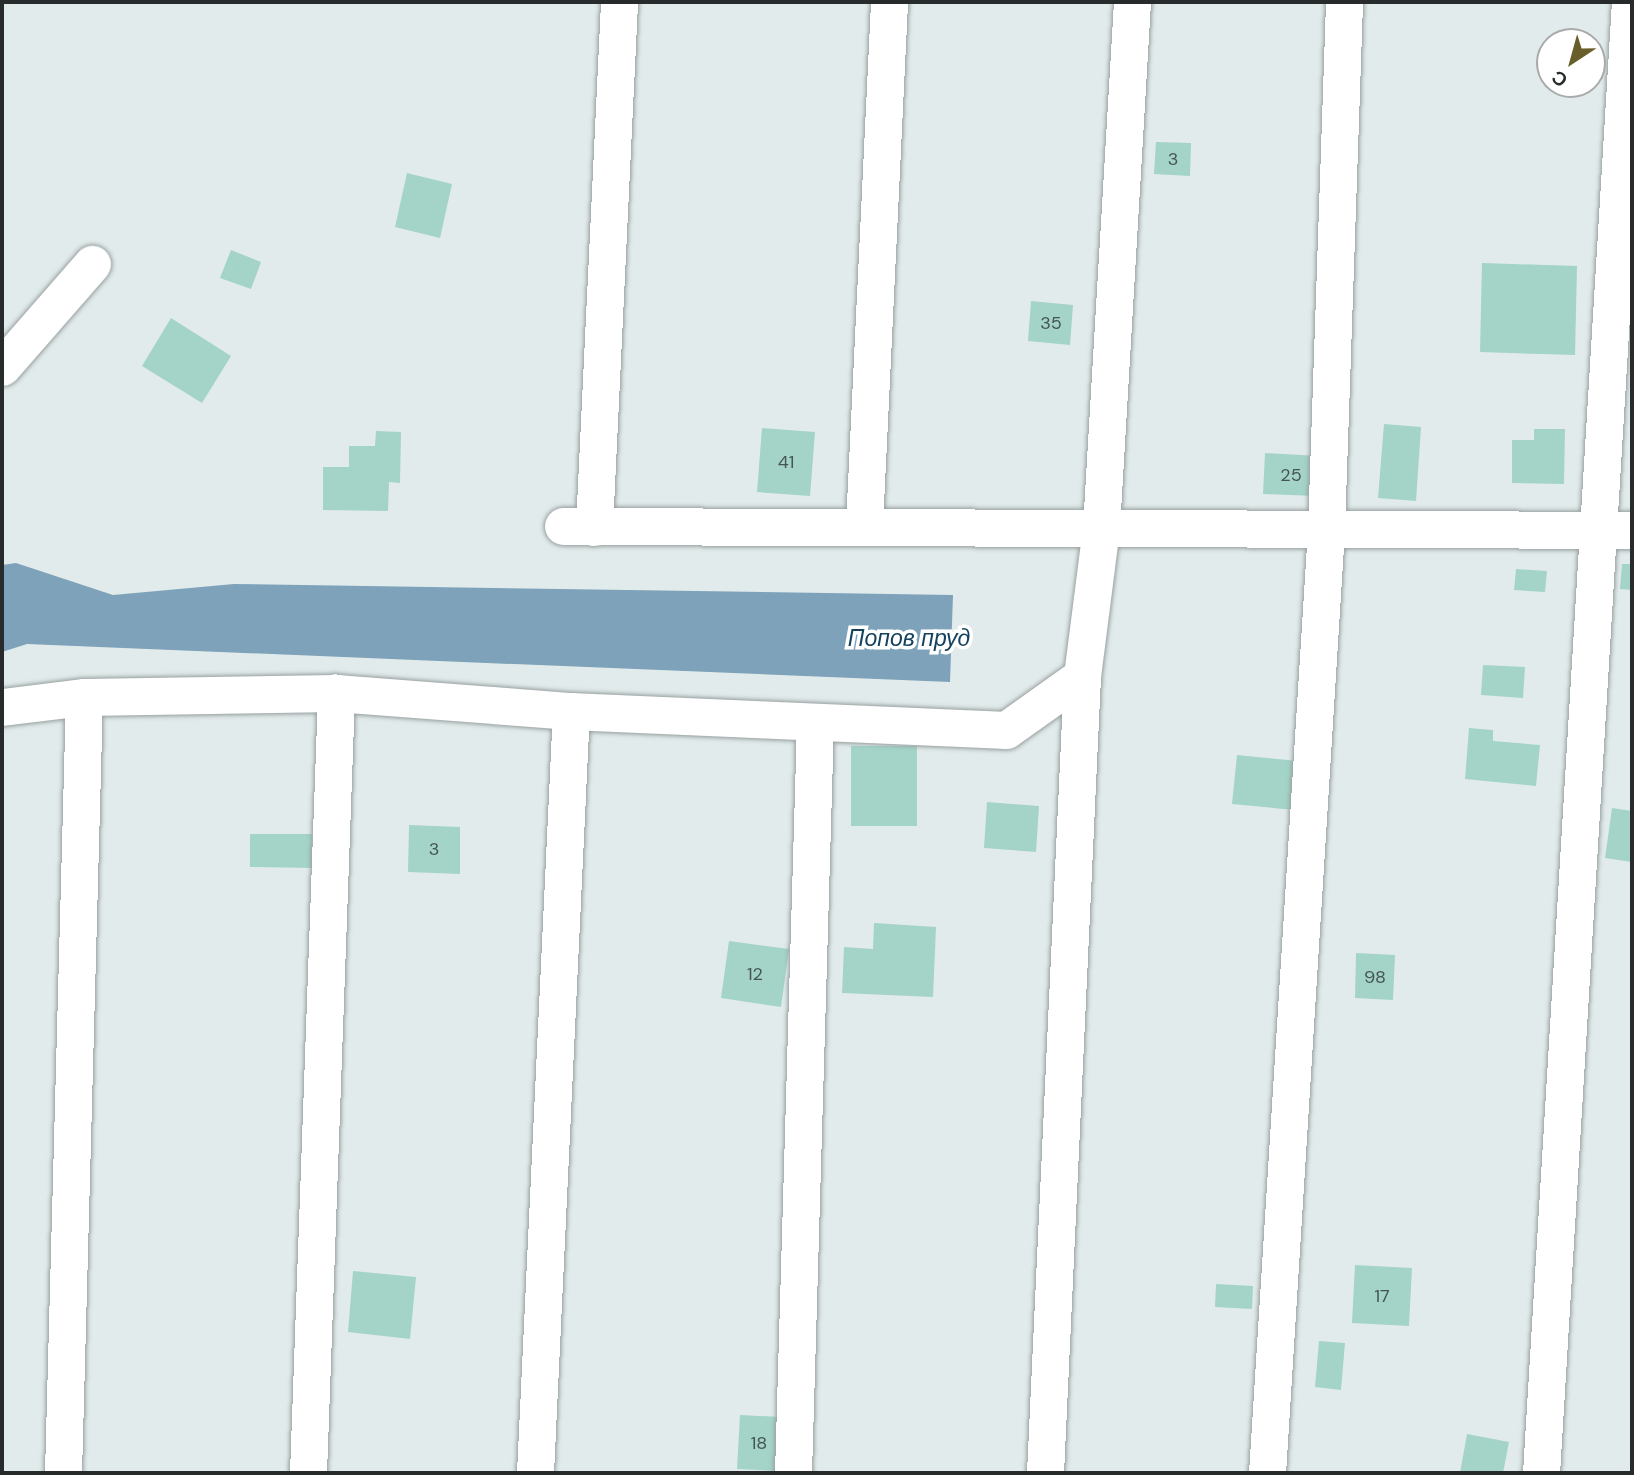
<!DOCTYPE html>
<meta charset="utf-8">
<style>
body{margin:0}
#map{position:relative;width:1634px;height:1475px;overflow:hidden;background:#e2ebeb;font-family:"DM Sans",sans-serif}
div>[style]{position:absolute}
.water>*{inset:0;background:#7da2ba}
.building>*{inset:0;background:#a3d4c7}
.roads{filter:drop-shadow(0 0 2px #98a0a0) drop-shadow(0 0 2px #98a0a0)}
.minor>*{height:37px;margin:-18.5px;padding:0 18.5px;transform-origin:18.5px;border-radius:18.5px;background:#fff}
span{translate:-50% -50%;white-space:nowrap;text-align:center;line-height:1.15;-webkit-text-stroke:7px #fff;paint-order:stroke}
.number-label{font-size:18px;color:#475552}
.number-label span{-webkit-text-stroke-width:0}
.water-label{font-size:23px;color:#14425d;font-style:italic}
.frame{position:absolute;inset:0;border:4px solid #282b2b;pointer-events:none}
.north{position:absolute;left:1536px;top:28px;width:70px;height:70px;box-sizing:border-box;background:#fff;border:2px solid #a9aaaa;border-radius:50%;rotate:216deg;font-size:19px;font-weight:700;line-height:28px;text-align:center;color:#282b2b}
.north::after{content:'';display:block;margin:auto;width:24px;height:32px;background:#685e2a;clip-path:polygon(50% 0,100% 100%,50% 72%,0 100%)}
</style>
<div id="map">
<div class="water">
<i style="clip-path:polygon(16px 563px,113px 595px,234px 584px,953px 595px,950px 682px,27px 644px,2px 652px,2px 565px)"></i>
</div>
<div class="building">
<i style="clip-path:polygon(1156px 142px,1191px 143px,1190px 176px,1154px 174px)"></i>
<i style="clip-path:polygon(407px 173px,452px 184px,440px 238px,395px 227px)"></i>
<i style="clip-path:polygon(231px 250px,261px 262px,251px 289px,220px 278px)"></i>
<i style="clip-path:polygon(1482px 263px,1577px 266px,1575px 355px,1480px 352px)"></i>
<i style="clip-path:polygon(1031px 301px,1073px 305px,1070px 345px,1028px 341px)"></i>
<i style="clip-path:polygon(171px 318px,231px 356px,202px 403px,142px 366px)"></i>
<i style="clip-path:polygon(1384px 424px,1421px 427px,1416px 501px,1378px 498px)"></i>
<i style="clip-path:polygon(762px 428px,815px 432px,810px 496px,757px 492px)"></i>
<i style="clip-path:polygon(1534px 429px,1565px 429px,1564px 484px,1512px 483px,1512px 440px,1534px 440px)"></i>
<i style="clip-path:polygon(376px 431px,401px 432px,400px 483px,389px 482px,388px 511px,323px 510px,323px 467px,349px 467px,349px 446px,375px 446px)"></i>
<i style="clip-path:polygon(1265px 453px,1318px 456px,1317px 496px,1263px 494px)"></i>
<i style="clip-path:polygon(1622px 564px,1632px 564px,1632px 590px,1620px 589px)"></i>
<i style="clip-path:polygon(1516px 569px,1547px 571px,1545px 592px,1514px 590px)"></i>
<i style="clip-path:polygon(1483px 665px,1525px 667px,1523px 698px,1481px 695px)"></i>
<i style="clip-path:polygon(1469px 728px,1493px 730px,1493px 741px,1540px 745px,1536px 786px,1465px 779px)"></i>
<i style="clip-path:polygon(851px 746px,917px 746px,917px 826px,851px 826px)"></i>
<i style="clip-path:polygon(1237px 755px,1298px 761px,1294px 810px,1232px 804px)"></i>
<i style="clip-path:polygon(987px 802px,1039px 806px,1036px 852px,984px 848px)"></i>
<i style="clip-path:polygon(1612px 808px,1632px 811px,1632px 862px,1605px 858px)"></i>
<i style="clip-path:polygon(409px 825px,460px 827px,460px 874px,408px 872px)"></i>
<i style="clip-path:polygon(250px 834px,312px 834px,312px 868px,250px 867px)"></i>
<i style="clip-path:polygon(874px 923px,936px 927px,933px 997px,842px 993px,844px 947px,873px 949px)"></i>
<i style="clip-path:polygon(729px 941px,789px 949px,781px 1007px,721px 998px)"></i>
<i style="clip-path:polygon(1356px 953px,1395px 955px,1393px 1000px,1355px 998px)"></i>
<i style="clip-path:polygon(1355px 1265px,1412px 1268px,1409px 1326px,1352px 1323px)"></i>
<i style="clip-path:polygon(353px 1271px,416px 1277px,410px 1339px,348px 1332px)"></i>
<i style="clip-path:polygon(1216px 1284px,1253px 1286px,1252px 1309px,1215px 1307px)"></i>
<i style="clip-path:polygon(1319px 1341px,1345px 1343px,1341px 1390px,1315px 1387px)"></i>
<i style="clip-path:polygon(740px 1415px,780px 1417px,777px 1471px,737px 1469px)"></i>
<i style="clip-path:polygon(1467px 1434px,1509px 1442px,1503px 1473px,1460px 1473px)"></i>
</div>
<div class="roads">
<div class="minor">
<i style="left:2px;top:367px;width:137px;rotate:-48.9deg"></i>
<i style="left:864px;top:525px;width:524px;rotate:-87.26deg"></i>
<i style="left:563px;top:526px;width:1069px;rotate:0.21deg"></i>
<i style="left:594px;top:527px;width:526px;rotate:-87.27deg"></i>
<i style="left:2px;top:707px;width:83px;rotate:-7deg"></i>
<i style="left:84px;top:697px;width:252px;rotate:-0.9deg"></i>
<i style="left:336px;top:693px;width:236px;rotate:4.4deg"></i>
<i style="left:571px;top:711px;width:435px;rotate:2.5deg"></i>
<i style="left:1006px;top:730px;width:93px;rotate:-35.4deg"></i>
<i style="left:63px;top:1473px;width:776px;rotate:-88.45deg"></i>
<i style="left:308px;top:1473px;width:781px;rotate:-87.94deg"></i>
<i style="left:535px;top:1473px;width:763px;rotate:-87.3deg"></i>
<i style="left:793px;top:1473px;width:750px;rotate:-88.32deg"></i>
<i style="left:1045px;top:1473px;width:798px;rotate:-87.34deg"></i>
<i style="left:1082px;top:676px;width:149px;rotate:-82.7deg"></i>
<i style="left:1101px;top:528px;width:527px;rotate:-86.63deg"></i>
<i style="left:1267px;top:1473px;width:946px;rotate:-86.42deg"></i>
<i style="left:1326px;top:529px;width:527px;rotate:-88.04deg"></i>
<i style="left:1541px;top:1473px;width:1474px;rotate:-86.54deg"></i>
</div>
</div>
<div class="number-label">
<span style="left:1173px;top:159px">3</span>
<span style="left:1051px;top:323px">35</span>
<span style="left:786px;top:462px">41</span>
<span style="left:1291px;top:475px">25</span>
<span style="left:434px;top:849px">3</span>
<span style="left:755px;top:974px">12</span>
<span style="left:1375px;top:977px">98</span>
<span style="left:1382px;top:1296px">17</span>
<span style="left:759px;top:1443px">18</span>
</div>
<div class="water-label">
<span style="left:909px;top:638px">Попов пруд</span>
</div>
<div class="frame"></div>
<div class="north">С</div>
</div>
